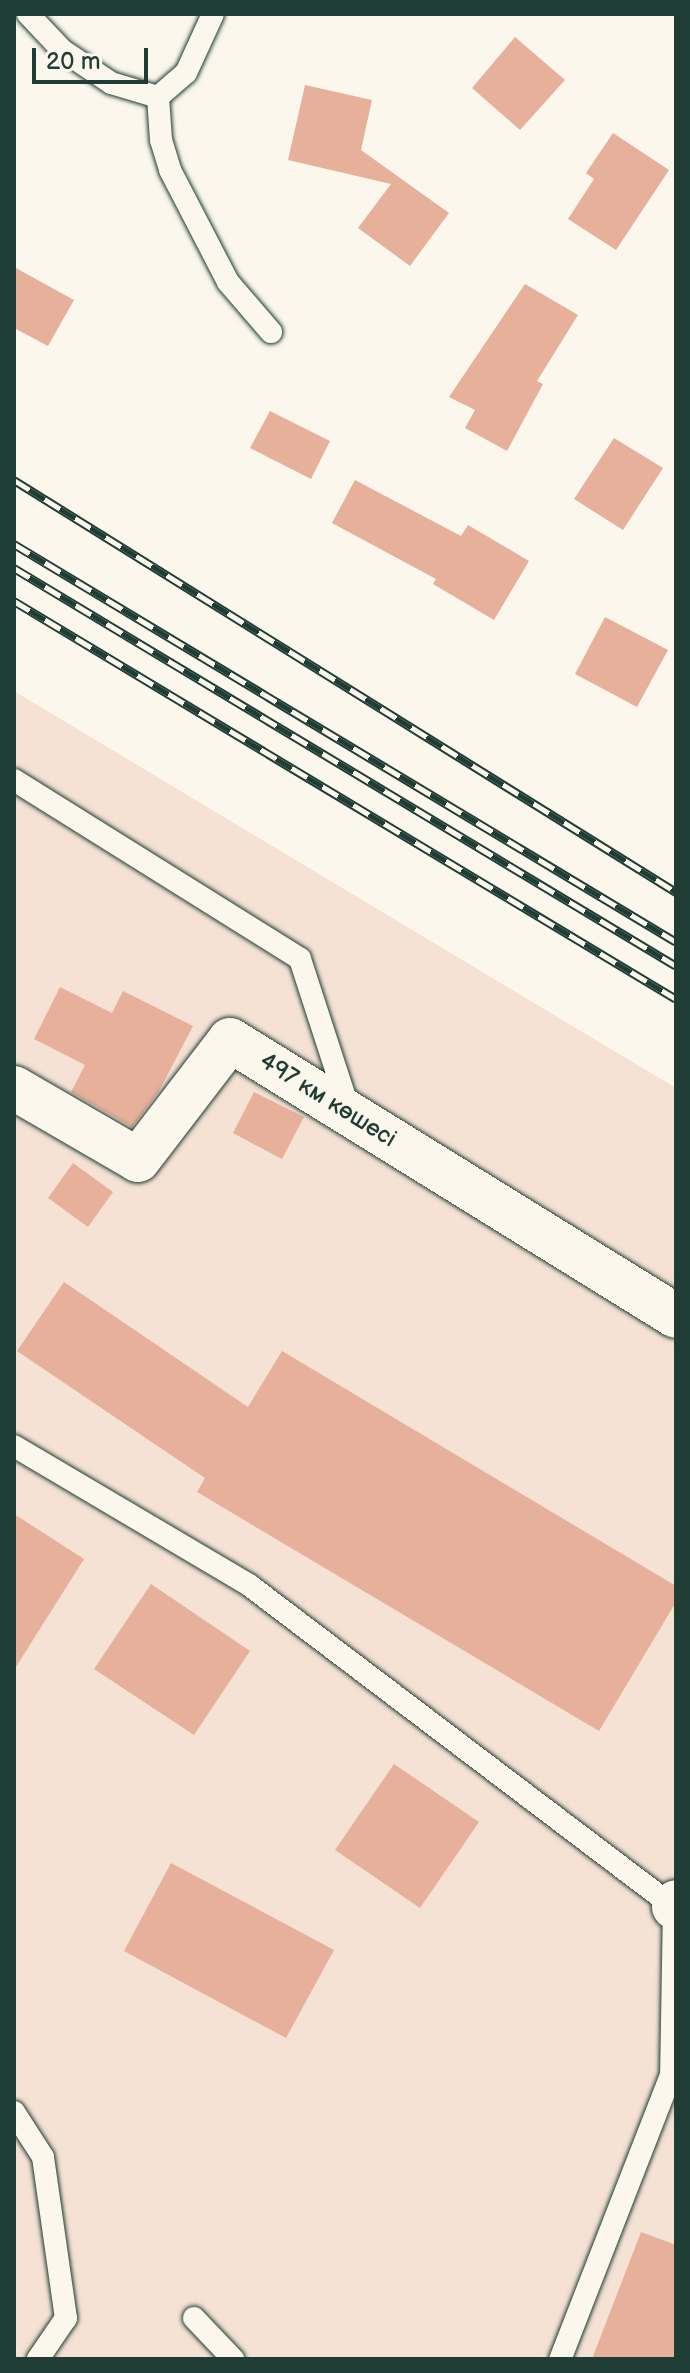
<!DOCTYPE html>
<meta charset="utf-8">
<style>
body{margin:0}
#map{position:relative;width:690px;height:2373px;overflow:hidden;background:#fbf7ec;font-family:"Balsamiq Sans",sans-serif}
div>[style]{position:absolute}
.built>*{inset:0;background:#f5e2d4}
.building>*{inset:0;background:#e6b09b}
.roads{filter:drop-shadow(0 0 2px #1f3d34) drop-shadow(0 0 2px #1f3d34)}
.lane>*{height:22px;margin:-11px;padding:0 11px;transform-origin:11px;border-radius:11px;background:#fbf7ec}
.street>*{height:44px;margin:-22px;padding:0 22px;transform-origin:22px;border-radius:22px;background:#fbf7ec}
.rail>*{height:9px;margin-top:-4.5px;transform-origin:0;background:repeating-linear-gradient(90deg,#fbf7ec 0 18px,#1f3d34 0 36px);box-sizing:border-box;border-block:2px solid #1f3d34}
span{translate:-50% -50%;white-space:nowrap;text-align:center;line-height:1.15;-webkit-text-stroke:6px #fbf7ec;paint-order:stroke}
.street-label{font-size:24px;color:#1f3d34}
.frame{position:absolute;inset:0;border:16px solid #1f3d34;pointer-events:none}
.scale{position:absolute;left:32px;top:48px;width:116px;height:36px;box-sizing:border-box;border:4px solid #1f3d34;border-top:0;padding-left:10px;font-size:24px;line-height:28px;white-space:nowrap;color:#1f3d34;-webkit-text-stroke:6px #fbf7ec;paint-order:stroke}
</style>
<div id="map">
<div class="built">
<i style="clip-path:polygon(14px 691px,676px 1088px,676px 2359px,14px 2359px)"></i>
</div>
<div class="building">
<i style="clip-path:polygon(515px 37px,565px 80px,520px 130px,472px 88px)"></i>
<i style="clip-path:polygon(305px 85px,372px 100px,361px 150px,449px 213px,410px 266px,358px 228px,391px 184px,288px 160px)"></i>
<i style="clip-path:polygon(613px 133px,669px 170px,616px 250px,568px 219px,594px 179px,586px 173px)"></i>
<i style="clip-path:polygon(14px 267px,74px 300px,48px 346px,14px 328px)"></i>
<i style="clip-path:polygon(525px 284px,578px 315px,537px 381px,543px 384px,507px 451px,465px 428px,475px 410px,449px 397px)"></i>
<i style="clip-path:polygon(270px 411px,330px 441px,311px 479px,250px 448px)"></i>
<i style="clip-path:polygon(614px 438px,663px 468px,623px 530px,574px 499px)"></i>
<i style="clip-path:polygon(355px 480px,461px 536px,468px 525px,529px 561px,494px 620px,433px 584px,436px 579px,332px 523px)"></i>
<i style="clip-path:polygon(605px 617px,668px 650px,637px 707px,575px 674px)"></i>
<i style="clip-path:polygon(60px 987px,112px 1013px,123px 991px,193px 1026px,159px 1091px,132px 1127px,71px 1092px,85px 1065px,34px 1039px)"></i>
<i style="clip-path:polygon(254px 1092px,304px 1117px,282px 1159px,233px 1133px)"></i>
<i style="clip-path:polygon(73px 1163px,113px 1192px,88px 1227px,48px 1198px)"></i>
<i style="clip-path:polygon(64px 1282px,248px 1407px,282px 1351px,676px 1586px,676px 1602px,599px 1731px,197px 1492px,205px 1478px,17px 1351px)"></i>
<i style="clip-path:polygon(14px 1514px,84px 1559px,14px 1670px)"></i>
<i style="clip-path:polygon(151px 1584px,250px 1651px,194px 1735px,94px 1669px)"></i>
<i style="clip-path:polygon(394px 1764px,479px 1822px,420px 1908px,335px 1850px)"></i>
<i style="clip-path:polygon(171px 1863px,334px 1950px,286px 2038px,124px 1951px)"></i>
<i style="clip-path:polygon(641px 2232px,676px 2245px,676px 2359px,592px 2359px)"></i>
</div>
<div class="roads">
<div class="lane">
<i style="left:28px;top:14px;width:50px;rotate:46.6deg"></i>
<i style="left:62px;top:50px;width:59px;rotate:34deg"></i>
<i style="left:111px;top:83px;width:49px;rotate:16.6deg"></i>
<i style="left:158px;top:97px;width:37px;rotate:-41deg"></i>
<i style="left:186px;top:73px;width:65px;rotate:-65.4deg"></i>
<i style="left:158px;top:97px;width:43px;rotate:86deg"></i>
<i style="left:161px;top:140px;width:31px;rotate:73deg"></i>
<i style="left:170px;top:170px;width:126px;rotate:62.6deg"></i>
<i style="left:228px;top:282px;width:66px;rotate:49.3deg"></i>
<i style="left:14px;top:780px;width:337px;rotate:32deg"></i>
<i style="left:300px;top:959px;width:159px;rotate:72deg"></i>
<i style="left:14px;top:1446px;width:273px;rotate:30.6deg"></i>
<i style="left:249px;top:1585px;width:533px;rotate:37.15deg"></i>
<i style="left:674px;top:1907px;width:168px;rotate:91deg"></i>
<i style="left:671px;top:2075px;width:305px;rotate:111.3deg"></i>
<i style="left:14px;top:2112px;width:54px;rotate:57.2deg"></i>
<i style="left:43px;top:2157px;width:163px;rotate:81.9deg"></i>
<i style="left:66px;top:2318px;width:50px;rotate:124.3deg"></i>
<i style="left:194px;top:2318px;width:57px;rotate:46.4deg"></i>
</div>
<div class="street">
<i style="left:14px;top:1088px;width:143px;rotate:30.1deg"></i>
<i style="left:138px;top:1160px;width:151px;rotate:-52.5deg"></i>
<i style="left:230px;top:1040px;width:524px;rotate:31.75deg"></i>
<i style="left:674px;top:1907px;width:5px;rotate:-68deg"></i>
</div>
</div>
<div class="rail">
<i style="left:14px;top:480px;width:780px;rotate:31.9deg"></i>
<i style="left:14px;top:544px;width:772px;rotate:31.01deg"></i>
<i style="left:14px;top:568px;width:772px;rotate:31.01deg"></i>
<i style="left:14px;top:601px;width:772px;rotate:31.01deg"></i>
</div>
<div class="street-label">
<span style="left:328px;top:1100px;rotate:32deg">497 км көшесі</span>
</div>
<div class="frame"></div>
<div class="scale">20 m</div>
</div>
